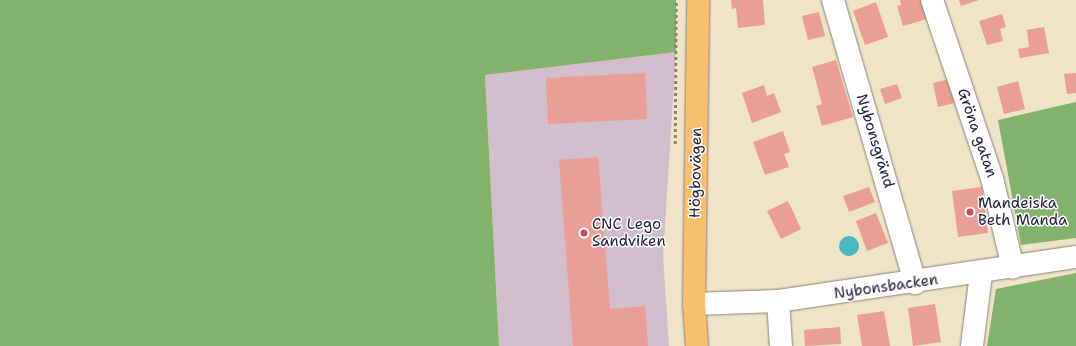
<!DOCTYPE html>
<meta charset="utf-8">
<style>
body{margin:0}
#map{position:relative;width:1076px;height:346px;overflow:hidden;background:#efe4c7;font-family:"Shantell Sans",sans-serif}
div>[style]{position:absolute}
.industrial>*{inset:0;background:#d1bdcb}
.forest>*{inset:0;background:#83b26c}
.water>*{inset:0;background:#49b8c2}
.round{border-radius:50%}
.building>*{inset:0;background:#e99e96}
.path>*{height:2.5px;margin-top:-1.25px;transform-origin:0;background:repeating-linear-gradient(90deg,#888381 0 3px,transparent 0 6px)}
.roads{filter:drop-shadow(0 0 1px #888381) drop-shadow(0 0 1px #888381)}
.minor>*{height:22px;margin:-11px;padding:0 11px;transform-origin:11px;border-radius:11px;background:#fff}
.major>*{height:22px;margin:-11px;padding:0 11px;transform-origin:11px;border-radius:11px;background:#f8bf6c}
.dots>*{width:11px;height:11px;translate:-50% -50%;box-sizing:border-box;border:2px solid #fff;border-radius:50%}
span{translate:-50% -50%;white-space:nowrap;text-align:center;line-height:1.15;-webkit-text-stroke:3px #fff;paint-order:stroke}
.street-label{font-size:15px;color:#22223b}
.poi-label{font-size:15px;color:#22223b}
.left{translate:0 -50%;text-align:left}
</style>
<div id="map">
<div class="industrial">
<i style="clip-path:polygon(676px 52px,663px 256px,669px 346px,499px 346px,485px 75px)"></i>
</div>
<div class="forest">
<i style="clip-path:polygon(0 0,676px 0,676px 52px,485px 75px,499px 346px,0 346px)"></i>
<i style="clip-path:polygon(1076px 102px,1076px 238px,1021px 245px,998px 120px)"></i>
<i style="clip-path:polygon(1076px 273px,1076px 346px,987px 346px,996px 289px)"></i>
</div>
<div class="water">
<i class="round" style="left:839px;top:236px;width:20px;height:20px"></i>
</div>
<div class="building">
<i style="clip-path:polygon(731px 0,763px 0,765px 25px,738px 28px,736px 8px,732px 9px)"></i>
<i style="clip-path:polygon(900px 0,921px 0,927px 19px,903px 26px,897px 6px,901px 5px)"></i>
<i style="clip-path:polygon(959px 0,979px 0,961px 6px)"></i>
<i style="clip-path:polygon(876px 2px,888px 37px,865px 45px,853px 11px)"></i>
<i style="clip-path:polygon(819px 12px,825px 36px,808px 40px,802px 16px)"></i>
<i style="clip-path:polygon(1002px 14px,1006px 27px,1000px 29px,1003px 41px,987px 45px,979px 21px)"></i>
<i style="clip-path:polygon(1044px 27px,1049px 53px,1020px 58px,1018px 49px,1029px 47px,1027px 30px)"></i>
<i style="clip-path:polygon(836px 60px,853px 117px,822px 126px,816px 106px,822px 104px,812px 67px)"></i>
<i style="clip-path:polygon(645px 73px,647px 119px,548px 124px,546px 78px)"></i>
<i style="clip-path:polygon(1076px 73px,1076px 93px,1067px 94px,1064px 74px)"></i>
<i style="clip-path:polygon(954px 78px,960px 102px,938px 107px,933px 83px)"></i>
<i style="clip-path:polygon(1018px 81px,1025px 109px,1004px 114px,997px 87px)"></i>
<i style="clip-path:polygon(897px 84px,902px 98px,885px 104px,880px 89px)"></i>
<i style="clip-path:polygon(764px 85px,767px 96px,774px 93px,781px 112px,752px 123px,742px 93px)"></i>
<i style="clip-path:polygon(783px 131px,790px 152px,784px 154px,789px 167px,765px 175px,753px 142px)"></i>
<i style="clip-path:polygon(598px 157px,610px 309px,645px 306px,648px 346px,573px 346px,559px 160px)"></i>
<i style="clip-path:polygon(869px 187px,875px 202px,849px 212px,843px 196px)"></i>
<i style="clip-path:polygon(982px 187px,988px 233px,958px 237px,952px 191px)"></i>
<i style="clip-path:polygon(788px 201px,801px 229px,781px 239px,767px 211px)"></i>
<i style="clip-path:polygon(876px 213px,888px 243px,867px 251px,856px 221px)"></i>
<i style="clip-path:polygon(935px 304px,941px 342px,913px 346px,908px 308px)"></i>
<i style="clip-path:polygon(884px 311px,890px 346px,862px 346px,857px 315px)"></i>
<i style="clip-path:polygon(840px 327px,841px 344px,805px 346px,804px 330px)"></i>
</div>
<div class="path">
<i style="left:675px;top:144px;width:144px;rotate:-89.6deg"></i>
</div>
<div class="roads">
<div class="minor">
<i style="left:833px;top:0;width:295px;rotate:73.8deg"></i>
<i style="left:932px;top:0;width:188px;rotate:71.4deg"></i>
<i style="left:992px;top:178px;width:92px;rotate:76.9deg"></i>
<i style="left:778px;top:301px;width:45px;rotate:86.2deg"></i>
<i style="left:694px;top:304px;width:84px;rotate:-2deg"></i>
<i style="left:778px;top:301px;width:301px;rotate:-8.4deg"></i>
<i style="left:972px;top:346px;width:73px;rotate:-82.9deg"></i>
</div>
<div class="major">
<i style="left:697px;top:346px;width:42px;rotate:-94.1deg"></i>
<i style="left:694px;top:304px;width:304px;rotate:-89.2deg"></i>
</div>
</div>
<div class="dots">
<i style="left:970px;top:212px;background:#d1495b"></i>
<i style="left:584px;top:233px;background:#d1495b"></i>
</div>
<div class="street-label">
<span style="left:977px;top:133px;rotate:71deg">Gröna gatan</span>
<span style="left:875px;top:141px;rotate:73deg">Nybonsgränd</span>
<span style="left:696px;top:173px;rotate:-89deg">Högbovägen</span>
<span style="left:886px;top:287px;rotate:-8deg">Nybonsbacken</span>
</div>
<div class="poi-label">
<span class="left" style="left:978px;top:212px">Mandeiska<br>Beth Manda</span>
<span class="left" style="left:592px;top:233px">CNC Lego<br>Sandviken</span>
</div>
</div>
